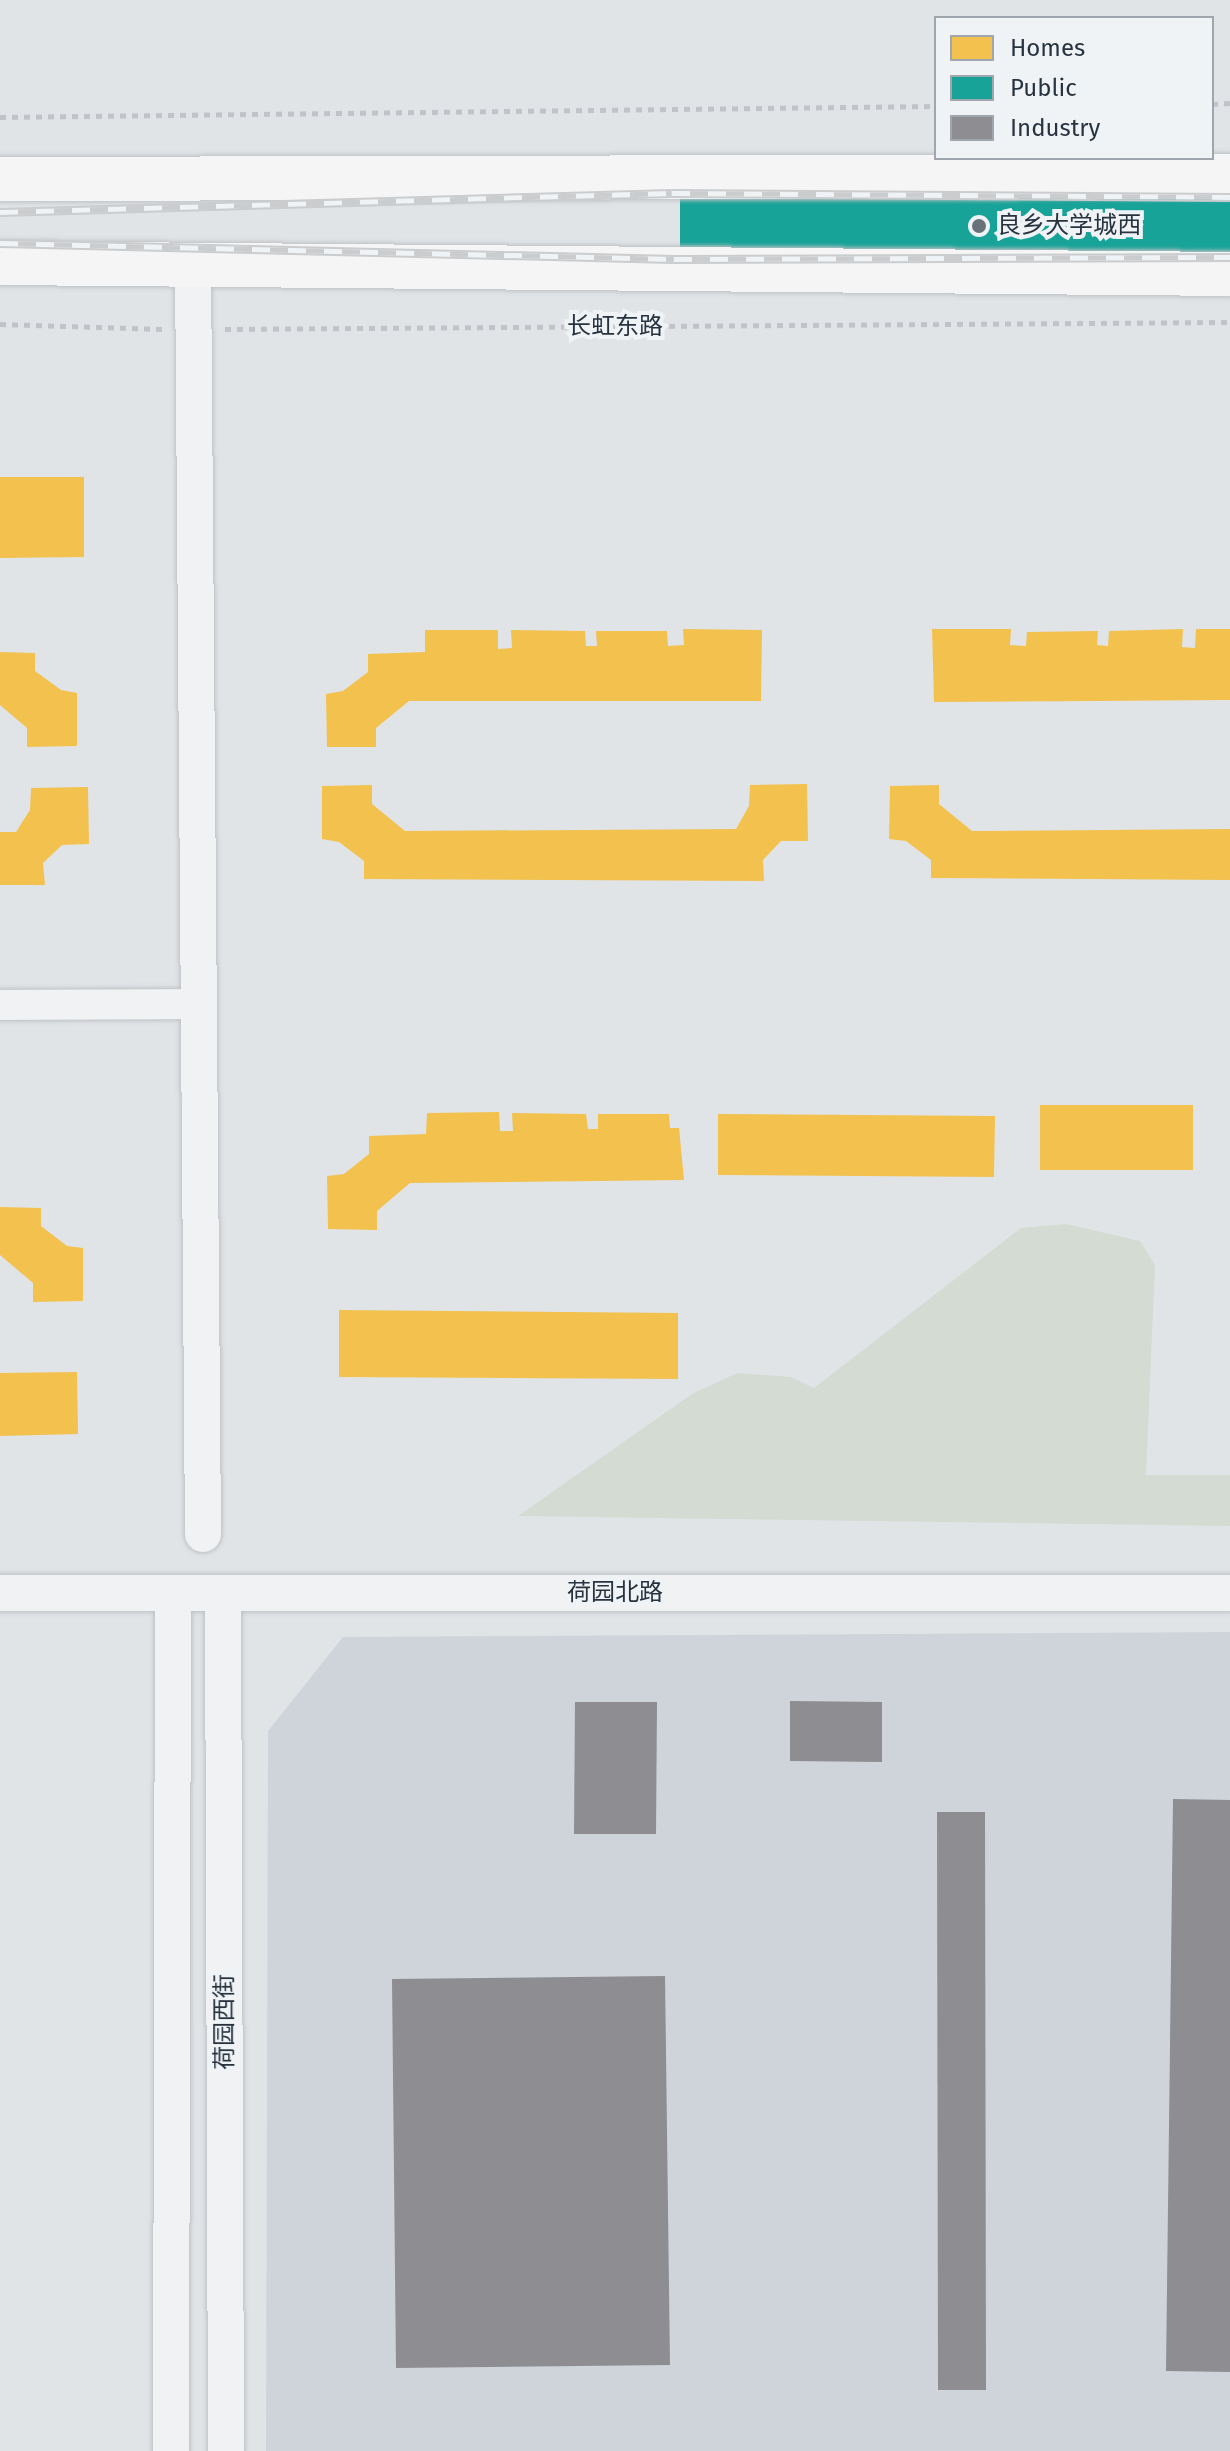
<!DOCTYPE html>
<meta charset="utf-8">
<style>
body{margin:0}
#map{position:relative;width:1230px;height:2451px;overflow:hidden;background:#e1e4e7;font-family:"Fira Sans","Noto Sans SC",sans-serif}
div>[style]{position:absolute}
.built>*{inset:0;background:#cfd4da}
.green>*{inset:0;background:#d3dbd2}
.homes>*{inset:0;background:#f2c14e}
.public>*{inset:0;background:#17a398}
.industry>*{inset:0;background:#8d8d92}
.path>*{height:5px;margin-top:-2.5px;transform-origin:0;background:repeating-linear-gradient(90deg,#c0c3c7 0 6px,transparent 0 12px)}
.roads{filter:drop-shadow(0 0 2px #bfc2c5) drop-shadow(0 0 2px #bfc2c5)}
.minor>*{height:30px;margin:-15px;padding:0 15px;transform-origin:15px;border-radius:15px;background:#f1f2f3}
.tertiary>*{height:36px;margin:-18px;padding:0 18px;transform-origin:18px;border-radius:18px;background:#f1f2f3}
.primary>*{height:44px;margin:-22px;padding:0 22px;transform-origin:22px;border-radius:22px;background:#f5f5f6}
.rail>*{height:9px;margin-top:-4.5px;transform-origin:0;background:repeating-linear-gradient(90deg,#eff3f6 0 18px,#caccce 0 36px);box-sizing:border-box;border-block:2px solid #caccce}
.dots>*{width:22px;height:22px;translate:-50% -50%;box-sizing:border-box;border:4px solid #eff3f6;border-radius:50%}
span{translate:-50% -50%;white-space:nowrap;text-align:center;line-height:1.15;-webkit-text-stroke:8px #eff3f6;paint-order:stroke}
.poi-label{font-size:24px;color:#283340}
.left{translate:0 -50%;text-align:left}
.street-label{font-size:24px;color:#283340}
.legend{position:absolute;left:934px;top:16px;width:280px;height:144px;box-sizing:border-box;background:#eff3f6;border:2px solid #9fa6ad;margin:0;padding:10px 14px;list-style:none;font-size:24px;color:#283340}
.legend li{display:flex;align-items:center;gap:16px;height:40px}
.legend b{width:40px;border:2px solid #9fa6ad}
</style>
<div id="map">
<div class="built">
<i style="clip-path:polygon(1230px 1632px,1230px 2451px,266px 2451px,268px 1731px,343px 1637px)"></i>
</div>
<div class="green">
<i style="clip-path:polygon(1066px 1224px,1140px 1241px,1155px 1265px,1146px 1475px,1230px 1475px,1230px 1526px,518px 1516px,692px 1394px,737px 1373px,791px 1377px,814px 1388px,1021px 1228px)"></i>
</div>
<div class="homes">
<i style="clip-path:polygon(0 477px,84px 477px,84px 557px,0 558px)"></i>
<i style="clip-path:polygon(683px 629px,762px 630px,761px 701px,409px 701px,376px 728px,376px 747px,327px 747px,326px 694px,343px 691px,368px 672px,368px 654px,425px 652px,425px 630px,498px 630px,498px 649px,512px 648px,511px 630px,585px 631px,586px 646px,597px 646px,596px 631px,667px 631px,668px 646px,684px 645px)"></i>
<i style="clip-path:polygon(932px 629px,1011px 629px,1010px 645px,1026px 646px,1027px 632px,1098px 631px,1097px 645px,1108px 646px,1109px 631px,1183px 629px,1182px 647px,1195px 648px,1196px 629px,1230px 629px,1230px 700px,934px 702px)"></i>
<i style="clip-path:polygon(0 652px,35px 653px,35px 671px,61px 690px,77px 693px,77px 746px,27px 747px,27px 728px,0 705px)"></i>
<i style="clip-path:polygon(807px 784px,808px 841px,781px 841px,763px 860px,764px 881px,364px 879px,364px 861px,339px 842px,322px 839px,322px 786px,372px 785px,372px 804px,405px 831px,736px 829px,749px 806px,750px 785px)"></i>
<i style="clip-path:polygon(939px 785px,939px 804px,972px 831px,1230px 829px,1230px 880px,931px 878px,931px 860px,906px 841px,889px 839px,890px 786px)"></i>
<i style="clip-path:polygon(88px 787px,89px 844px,62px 845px,43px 863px,45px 885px,0 885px,0 832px,16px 832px,30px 810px,31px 788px)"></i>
<i style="clip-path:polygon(1040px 1105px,1193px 1105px,1193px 1170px,1040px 1170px)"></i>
<i style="clip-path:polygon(499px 1112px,500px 1131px,513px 1131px,512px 1113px,586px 1114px,588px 1129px,598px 1129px,598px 1114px,669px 1114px,670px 1128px,679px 1128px,684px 1180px,410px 1183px,377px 1211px,377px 1230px,328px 1229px,327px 1176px,344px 1174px,369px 1154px,369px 1136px,426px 1134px,427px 1113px)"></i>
<i style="clip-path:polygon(718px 1114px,995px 1116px,994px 1177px,718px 1175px)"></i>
<i style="clip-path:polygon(0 1207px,41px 1208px,41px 1226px,67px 1246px,83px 1248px,83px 1301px,33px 1302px,33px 1283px,0 1255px)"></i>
<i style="clip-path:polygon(339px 1310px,678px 1313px,678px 1379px,339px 1377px)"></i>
<i style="clip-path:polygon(77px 1372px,78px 1434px,0 1436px,0 1373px)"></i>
</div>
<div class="public">
<i style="clip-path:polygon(680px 178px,1230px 178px,1230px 274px,680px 275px)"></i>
</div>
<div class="industry">
<i style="clip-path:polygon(790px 1701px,882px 1702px,882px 1762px,790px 1761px)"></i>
<i style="clip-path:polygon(575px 1702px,657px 1702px,656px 1834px,574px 1834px)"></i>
<i style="clip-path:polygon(1173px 1799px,1230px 1800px,1230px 2372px,1166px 2371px)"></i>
<i style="clip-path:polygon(937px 1812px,985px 1812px,986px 2390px,938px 2390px)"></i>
<i style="clip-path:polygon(665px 1976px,670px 2365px,396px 2368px,392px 1979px)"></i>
</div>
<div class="path">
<i style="left:1212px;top:104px;width:18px;rotate:-3deg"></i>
<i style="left:0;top:117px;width:936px;rotate:-0.67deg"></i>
<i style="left:0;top:324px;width:163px;rotate:1.8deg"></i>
<i style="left:225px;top:329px;width:1005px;rotate:-0.4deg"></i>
</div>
<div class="roads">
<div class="minor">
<i style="left:0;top:1005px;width:197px;rotate:-0.3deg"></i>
</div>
<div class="tertiary">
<i style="left:193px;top:263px;width:1271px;rotate:89.55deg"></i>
<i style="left:0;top:1593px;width:1230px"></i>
<i style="left:223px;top:1593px;width:858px;rotate:89.8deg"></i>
<i style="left:171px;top:2451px;width:858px;rotate:-89.87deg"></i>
</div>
<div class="primary">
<i style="left:0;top:179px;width:1230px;rotate:-0.14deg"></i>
<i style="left:0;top:263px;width:1230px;rotate:0.51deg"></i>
</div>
</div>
<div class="rail">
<i style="left:0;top:212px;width:672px;rotate:-1.62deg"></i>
<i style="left:672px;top:193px;width:558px;rotate:0.41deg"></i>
<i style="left:0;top:243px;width:674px;rotate:1.36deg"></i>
<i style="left:674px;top:259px;width:556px;rotate:-0.21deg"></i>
</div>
<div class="dots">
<i style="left:979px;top:226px;background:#69717a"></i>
</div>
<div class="poi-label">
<span class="left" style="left:997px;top:226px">良乡大学城西</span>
</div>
<div class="street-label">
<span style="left:615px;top:327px">长虹东路</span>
<span style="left:615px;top:1593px">荷园北路</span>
<span style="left:225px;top:2022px;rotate:-90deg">荷园西街</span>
</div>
<ul class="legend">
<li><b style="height:22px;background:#f2c14e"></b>Homes</li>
<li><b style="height:22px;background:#17a398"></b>Public</li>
<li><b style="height:22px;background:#8d8d92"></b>Industry</li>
</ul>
</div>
